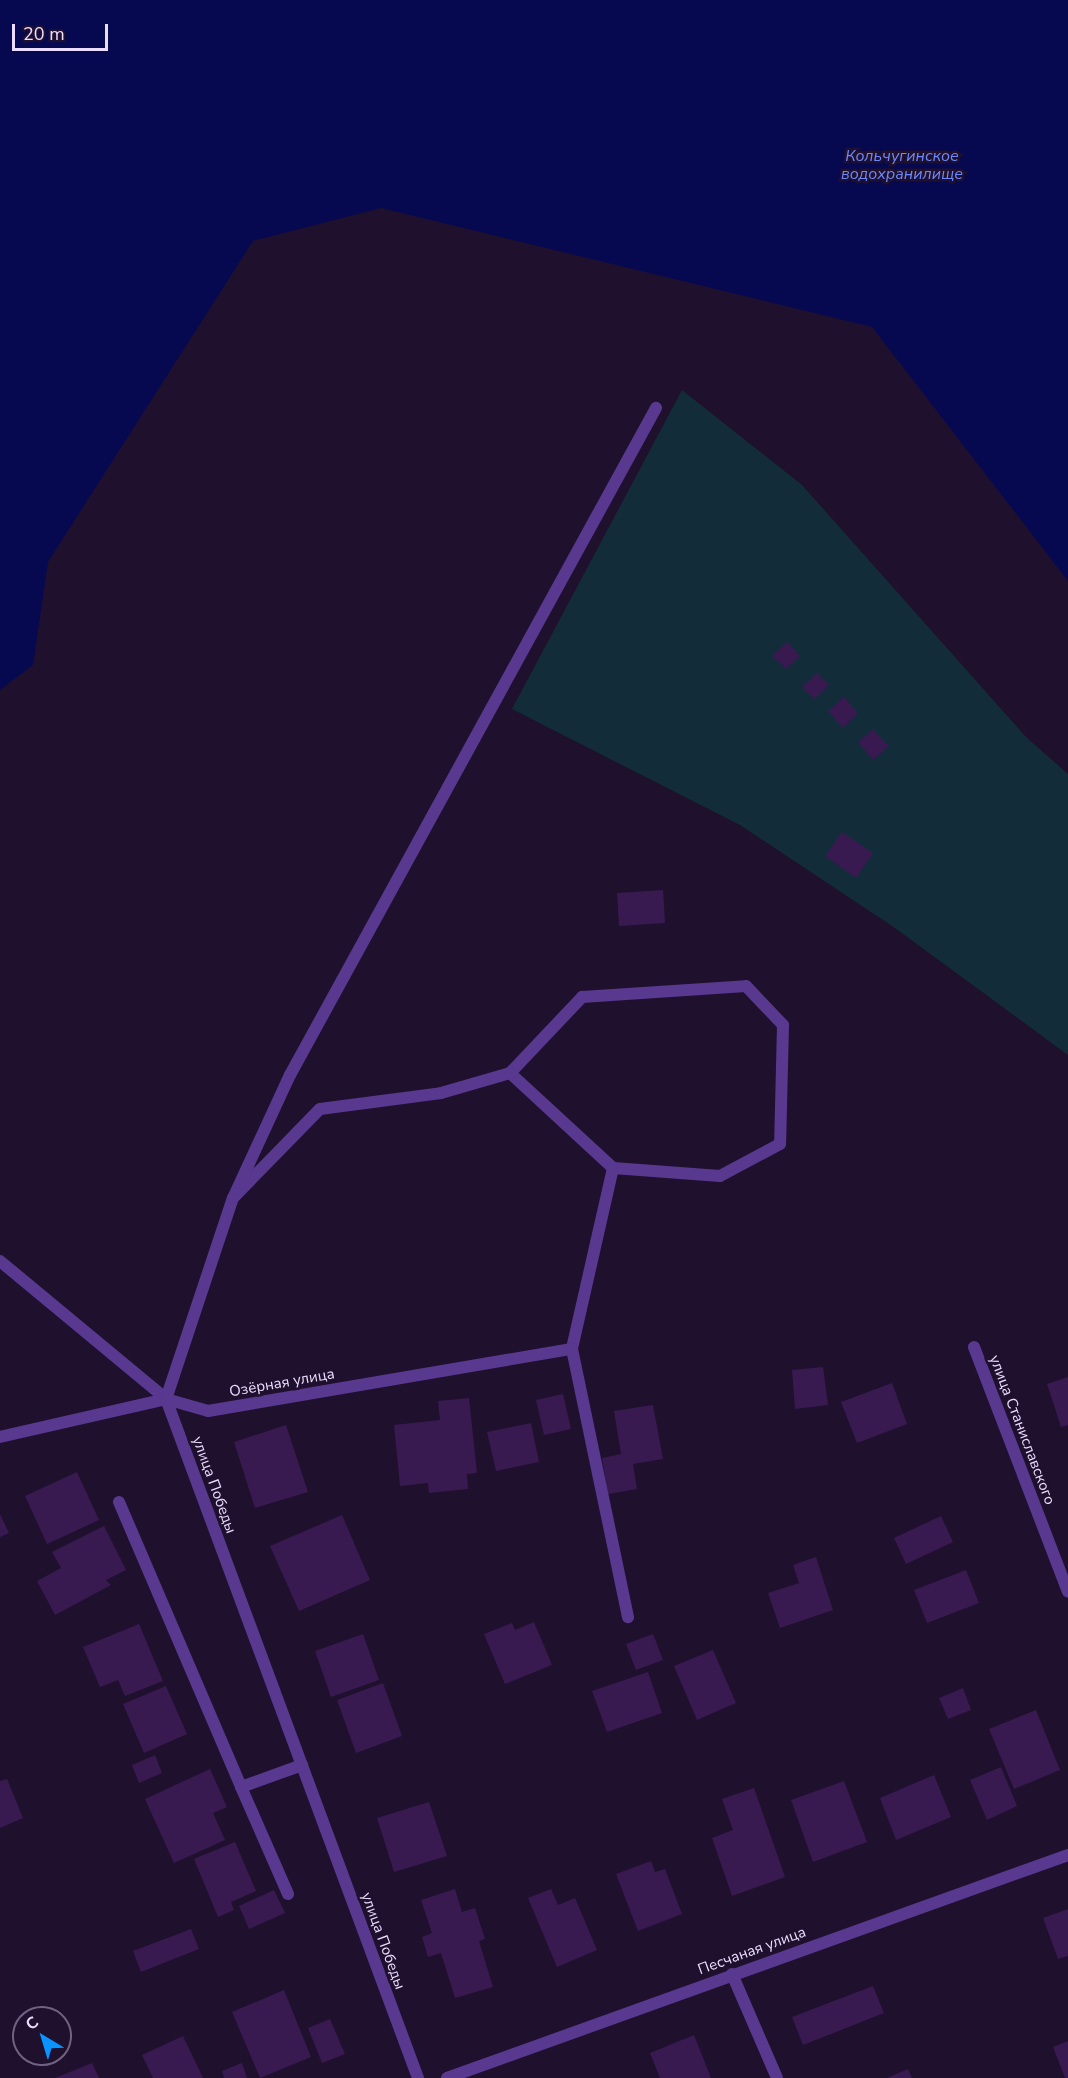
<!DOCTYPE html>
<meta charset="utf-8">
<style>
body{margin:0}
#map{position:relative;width:1068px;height:2078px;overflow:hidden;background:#1f102e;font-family:"Nunito Sans",sans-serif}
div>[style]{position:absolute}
.green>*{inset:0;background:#122d39}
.water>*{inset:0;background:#070950}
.building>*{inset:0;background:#381a50}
.lane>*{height:12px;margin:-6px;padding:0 6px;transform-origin:6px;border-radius:6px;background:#593890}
.street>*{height:12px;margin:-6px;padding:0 6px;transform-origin:6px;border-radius:6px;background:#593890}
span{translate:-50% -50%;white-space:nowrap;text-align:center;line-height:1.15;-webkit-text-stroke:5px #1f102e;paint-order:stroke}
.street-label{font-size:15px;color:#ecddff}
.water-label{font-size:16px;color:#6b89ff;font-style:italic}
.north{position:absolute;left:12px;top:2006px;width:60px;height:60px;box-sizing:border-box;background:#1f102e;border:2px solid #716282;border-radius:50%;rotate:322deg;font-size:16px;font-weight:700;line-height:24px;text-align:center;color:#ecddff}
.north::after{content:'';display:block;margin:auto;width:21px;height:27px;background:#0994ff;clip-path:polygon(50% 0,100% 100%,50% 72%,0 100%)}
.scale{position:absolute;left:12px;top:24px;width:96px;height:27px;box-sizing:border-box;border:3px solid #ecddff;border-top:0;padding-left:8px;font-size:18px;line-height:21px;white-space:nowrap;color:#ecddff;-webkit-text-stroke:4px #1f102e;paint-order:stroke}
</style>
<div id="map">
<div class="green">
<i style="clip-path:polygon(682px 390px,802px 485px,1027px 738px,1068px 774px,1068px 1055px,895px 928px,740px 825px,512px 709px)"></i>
</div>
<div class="water">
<i style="clip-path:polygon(0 0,1068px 0,1068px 581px,872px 327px,381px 208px,253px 241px,48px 562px,33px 665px,0 690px)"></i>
</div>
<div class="building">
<i style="clip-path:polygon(787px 642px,800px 656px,786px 669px,772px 656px)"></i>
<i style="clip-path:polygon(817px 673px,829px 685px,814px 699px,802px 687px)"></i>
<i style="clip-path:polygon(844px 697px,858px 713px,843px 728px,828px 711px)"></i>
<i style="clip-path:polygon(873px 729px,889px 746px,873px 760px,858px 742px)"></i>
<i style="clip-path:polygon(842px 832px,873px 853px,856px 878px,825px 856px)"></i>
<i style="clip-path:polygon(663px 890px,665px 923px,619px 926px,617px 893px)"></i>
<i style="clip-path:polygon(823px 1367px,828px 1405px,795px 1409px,792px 1370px)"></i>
<i style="clip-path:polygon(1068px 1377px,1068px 1425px,1061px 1427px,1047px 1384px)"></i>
<i style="clip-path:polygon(892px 1383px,907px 1424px,857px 1443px,841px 1402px)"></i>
<i style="clip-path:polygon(563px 1394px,571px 1429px,544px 1435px,536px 1400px)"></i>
<i style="clip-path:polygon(469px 1398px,477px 1473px,467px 1474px,468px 1489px,429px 1493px,428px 1483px,400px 1486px,394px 1425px,440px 1420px,438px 1401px)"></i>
<i style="clip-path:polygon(653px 1405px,663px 1459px,633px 1464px,637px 1489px,608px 1494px,602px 1458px,621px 1454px,614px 1411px)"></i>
<i style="clip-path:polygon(531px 1423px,539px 1462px,496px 1471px,487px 1432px)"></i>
<i style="clip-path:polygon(286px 1425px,308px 1492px,255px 1508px,234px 1442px)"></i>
<i style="clip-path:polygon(77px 1472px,99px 1520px,47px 1544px,25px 1496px)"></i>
<i style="clip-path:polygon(0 1514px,9px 1533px,0 1537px)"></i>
<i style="clip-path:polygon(342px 1515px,370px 1580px,299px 1611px,270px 1546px)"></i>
<i style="clip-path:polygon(941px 1516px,953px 1542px,906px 1564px,894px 1538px)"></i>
<i style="clip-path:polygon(104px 1526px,126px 1570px,106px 1580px,111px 1585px,55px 1615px,37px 1581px,61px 1568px,52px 1552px)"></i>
<i style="clip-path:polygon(816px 1557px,833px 1610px,780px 1628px,768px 1593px,799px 1583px,793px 1565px)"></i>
<i style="clip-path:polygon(966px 1570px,979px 1603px,927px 1623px,914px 1590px)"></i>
<i style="clip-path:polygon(534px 1622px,552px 1665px,505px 1684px,484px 1634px,512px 1623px,515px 1630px)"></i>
<i style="clip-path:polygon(139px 1624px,163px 1681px,125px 1696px,118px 1680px,100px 1687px,83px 1647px)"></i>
<i style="clip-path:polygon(363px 1634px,379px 1680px,331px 1697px,315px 1651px)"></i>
<i style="clip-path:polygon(653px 1634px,663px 1660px,636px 1670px,626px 1644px)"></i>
<i style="clip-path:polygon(713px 1650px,736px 1703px,697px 1720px,674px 1666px)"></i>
<i style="clip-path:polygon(648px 1672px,662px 1713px,607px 1732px,592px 1691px)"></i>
<i style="clip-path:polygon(383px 1683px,402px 1736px,356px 1753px,337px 1700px)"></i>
<i style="clip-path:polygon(166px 1686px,187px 1734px,144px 1753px,123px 1704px)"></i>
<i style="clip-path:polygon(963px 1688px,971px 1710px,948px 1719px,939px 1698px)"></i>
<i style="clip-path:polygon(1036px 1710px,1060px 1770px,1014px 1789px,989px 1729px)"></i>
<i style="clip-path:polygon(155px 1755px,162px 1773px,139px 1783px,132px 1765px)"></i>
<i style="clip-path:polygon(1001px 1767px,1017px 1806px,987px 1820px,970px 1780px)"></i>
<i style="clip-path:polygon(210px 1769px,227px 1807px,213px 1813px,225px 1840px,174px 1863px,145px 1799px)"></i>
<i style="clip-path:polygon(934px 1775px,951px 1817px,896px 1840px,880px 1798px)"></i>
<i style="clip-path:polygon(7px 1779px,23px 1818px,0 1828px,0 1781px)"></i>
<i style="clip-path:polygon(844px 1781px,867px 1842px,813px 1862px,791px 1800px)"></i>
<i style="clip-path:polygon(754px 1788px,785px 1877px,732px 1896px,712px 1838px,733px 1830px,722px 1799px)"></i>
<i style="clip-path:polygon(429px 1802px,447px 1856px,394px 1872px,377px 1818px)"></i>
<i style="clip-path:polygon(235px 1842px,256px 1891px,231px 1902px,234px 1910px,218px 1917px,194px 1859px)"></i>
<i style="clip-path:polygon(651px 1861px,655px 1872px,665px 1869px,682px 1914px,638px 1931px,616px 1874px)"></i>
<i style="clip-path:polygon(455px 1889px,462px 1912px,475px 1908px,485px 1939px,479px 1941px,493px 1987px,455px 1998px,441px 1953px,428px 1957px,422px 1937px,432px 1933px,421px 1900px)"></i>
<i style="clip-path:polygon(551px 1889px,558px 1905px,575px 1898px,597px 1950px,557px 1967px,528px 1898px)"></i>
<i style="clip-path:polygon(274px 1890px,285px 1913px,249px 1929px,239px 1906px)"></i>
<i style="clip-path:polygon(1068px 1909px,1068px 1956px,1058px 1959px,1043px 1918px)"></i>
<i style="clip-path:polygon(191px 1929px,199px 1949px,141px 1972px,133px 1951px)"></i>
<i style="clip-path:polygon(873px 1986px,884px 2013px,803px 2045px,792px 2017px)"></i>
<i style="clip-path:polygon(284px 1990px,311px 2057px,260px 2078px,232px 2012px)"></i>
<i style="clip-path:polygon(330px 2019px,345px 2054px,322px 2063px,308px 2028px)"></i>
<i style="clip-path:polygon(694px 2035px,711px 2078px,660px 2078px,650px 2053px)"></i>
<i style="clip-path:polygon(183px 2036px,203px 2078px,153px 2078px,142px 2055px)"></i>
<i style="clip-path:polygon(1068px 2041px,1068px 2078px,1065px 2078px,1053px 2047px)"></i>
<i style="clip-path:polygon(92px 2063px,99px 2078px,55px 2078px)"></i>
<i style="clip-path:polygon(242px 2063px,247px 2078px,224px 2078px,222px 2071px)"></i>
<i style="clip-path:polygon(908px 2069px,912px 2078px,887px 2078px)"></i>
</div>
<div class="lane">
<i style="left:746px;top:986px;width:54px;rotate:46.5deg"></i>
<i style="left:783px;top:1025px;width:119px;rotate:91.4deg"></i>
<i style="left:780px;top:1144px;width:68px;rotate:151.9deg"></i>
<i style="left:720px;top:1176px;width:107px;rotate:-175.7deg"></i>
<i style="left:613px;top:1168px;width:140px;rotate:-137.3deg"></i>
<i style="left:510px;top:1073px;width:105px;rotate:-46.5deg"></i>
<i style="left:582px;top:997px;width:164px;rotate:-3.8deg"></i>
<i style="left:613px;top:1168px;width:186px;rotate:102.8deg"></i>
<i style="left:572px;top:1349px;width:274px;rotate:78.2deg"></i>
<i style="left:234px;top:1196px;width:133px;rotate:-65.2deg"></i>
<i style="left:290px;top:1075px;width:761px;rotate:-61.25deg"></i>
<i style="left:119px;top:1502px;width:310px;rotate:66.8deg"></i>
<i style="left:288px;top:1894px;width:117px;rotate:-113.7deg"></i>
<i style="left:241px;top:1787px;width:65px;rotate:-19.8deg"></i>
</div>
<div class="street">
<i style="left:0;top:1261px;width:216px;rotate:39.7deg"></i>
<i style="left:974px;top:1347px;width:262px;rotate:69deg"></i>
<i style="left:0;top:1437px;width:170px;rotate:-12.9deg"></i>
<i style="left:166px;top:1399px;width:44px;rotate:15.9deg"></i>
<i style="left:208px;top:1411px;width:369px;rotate:-9.7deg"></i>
<i style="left:732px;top:1974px;width:113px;rotate:66.6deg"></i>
<i style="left:418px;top:2078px;width:724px;rotate:-110.36deg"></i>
<i style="left:166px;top:1399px;width:212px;rotate:-71.6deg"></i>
<i style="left:233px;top:1198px;width:124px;rotate:-45.7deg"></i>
<i style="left:320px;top:1109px;width:122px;rotate:-7.5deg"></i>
<i style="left:441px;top:1093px;width:72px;rotate:-16.2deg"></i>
<i style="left:447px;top:2078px;width:660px;rotate:-19.75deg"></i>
</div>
<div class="street-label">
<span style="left:282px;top:1383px;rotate:-10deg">Озёрная улица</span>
<span style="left:1022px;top:1430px;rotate:69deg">улица Станиславского</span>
<span style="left:214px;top:1485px;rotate:70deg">улица Победы</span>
<span style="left:383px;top:1941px;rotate:70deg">улица Победы</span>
<span style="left:752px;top:1951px;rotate:-20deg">Песчаная улица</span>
</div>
<div class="water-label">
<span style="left:902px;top:165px">Кольчугинское<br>водохранилище</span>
</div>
<div class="north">С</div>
<div class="scale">20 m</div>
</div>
